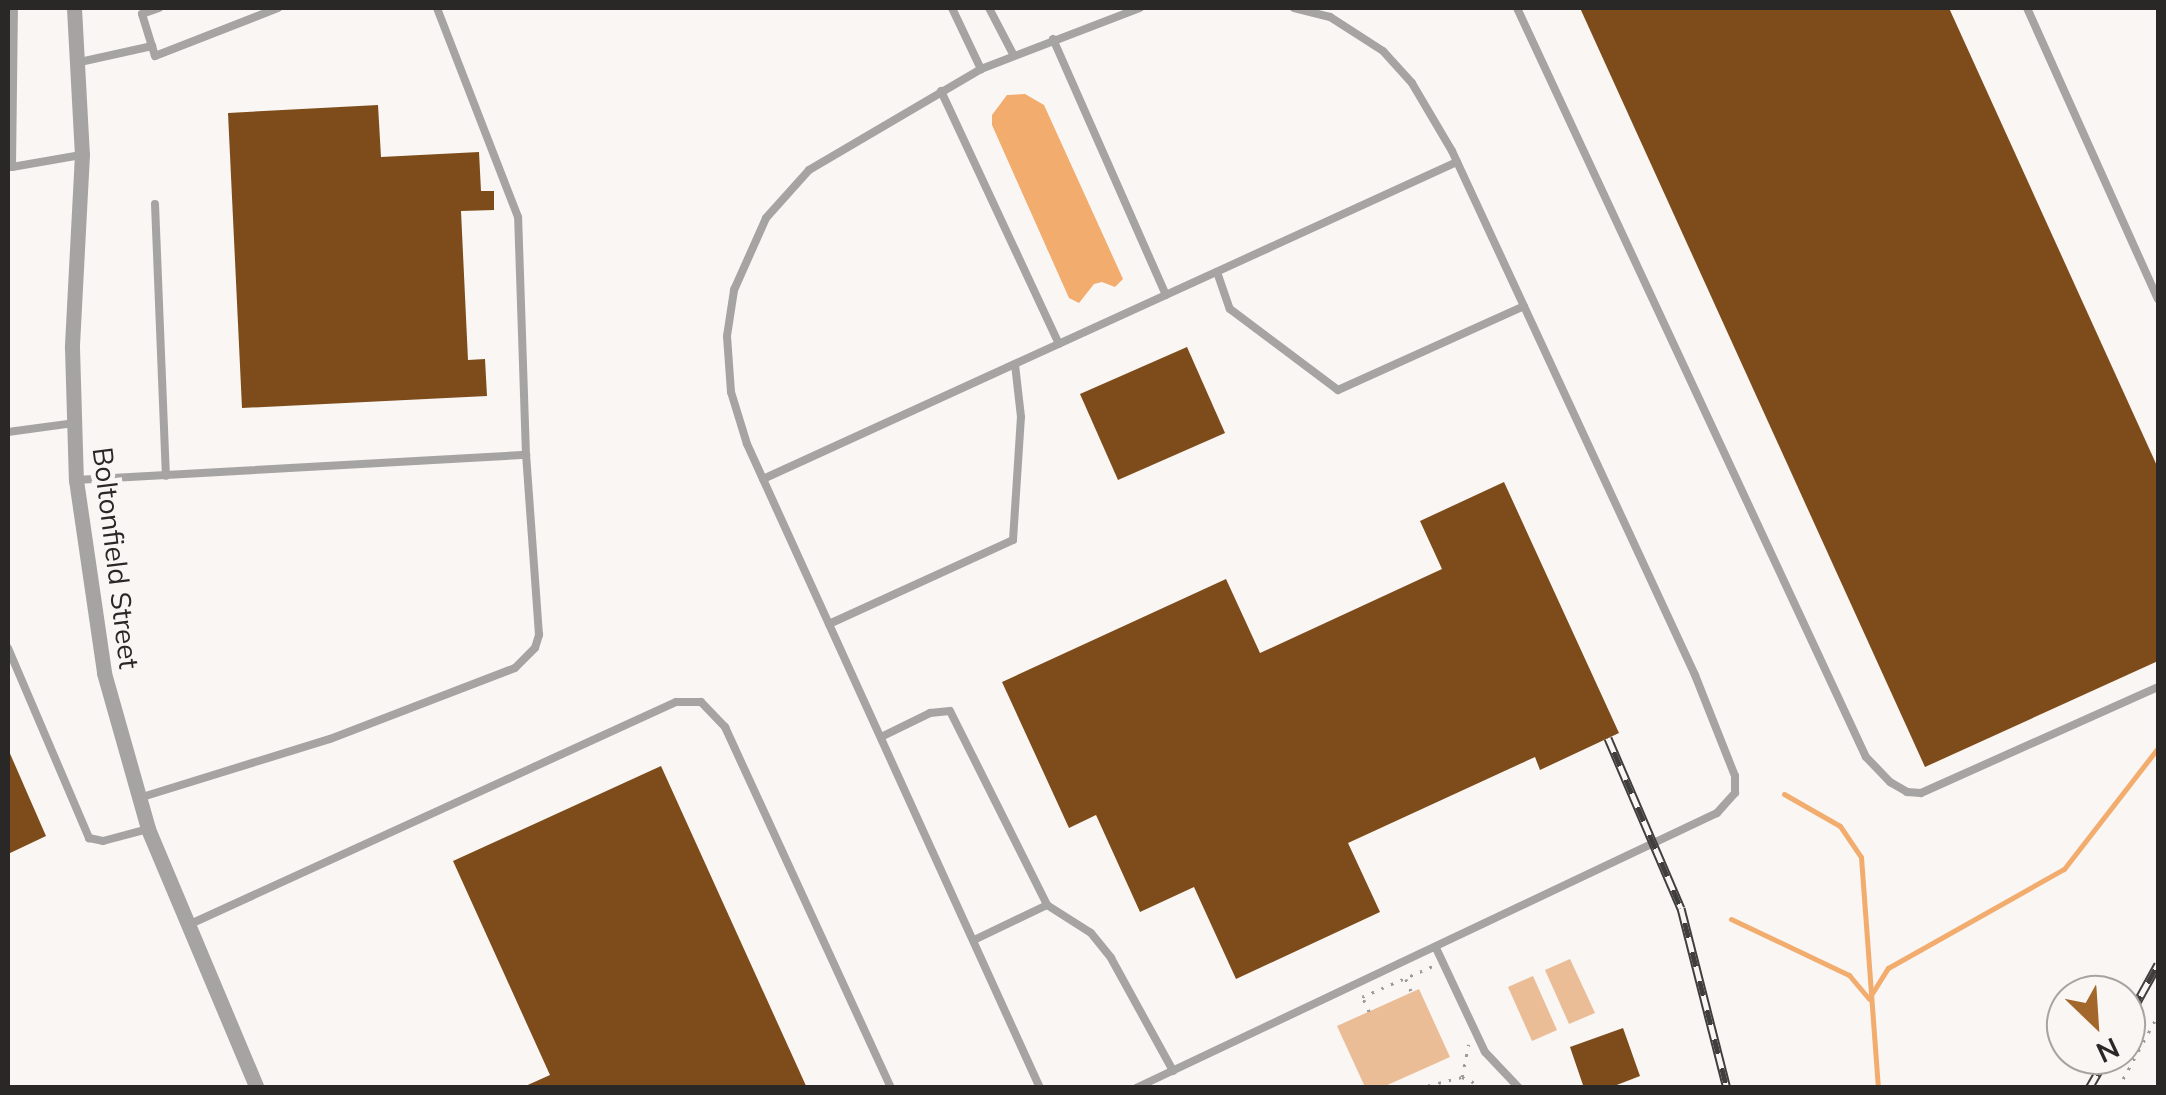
<!DOCTYPE html>
<style>
body{margin:0}
#map{position:relative;width:2166px;height:1095px;overflow:hidden;background:#f9f6f3;font-family:Mulish,sans-serif}
div>[style]{position:absolute}
.green>*{inset:0;background:#ebbd96}
.water>*{inset:0;background:#f2ac6e}
.stream>*{height:5px;margin:-2.5px;padding:0 2.5px;transform-origin:2.5px;border-radius:2.5px;background:#f2ac6e}
.building>*{inset:0;background:#7e4c1b}
.path>*{height:2.5px;margin-top:-1.25px;transform-origin:0;background:repeating-linear-gradient(90deg,#9e9c9a 0 2.5px,transparent 0 10.5px)}
.service>*{height:8px;margin:-4px;padding:0 4px;transform-origin:4px;border-radius:4px;background:#a6a4a3}
.minor>*{height:15px;margin:-7.5px;padding:0 7.5px;transform-origin:7.5px;border-radius:7.5px;background:#a6a4a3}
.rail>*{height:9px;margin-top:-4.5px;transform-origin:0;background:repeating-linear-gradient(90deg,#f9f6f3 0 15px,#403f3e 0 30px);box-sizing:border-box;border-block:2px solid #403f3e}
span{translate:-50% -50%;white-space:nowrap;text-align:center;line-height:1.15;-webkit-text-stroke:10px #f9f6f3;paint-order:stroke}
.street-label{font-size:28px;color:#292827}
.frame{position:absolute;inset:0;border:10px solid #292827;pointer-events:none}
.north{position:absolute;left:2046px;top:975px;width:100px;height:100px;box-sizing:border-box;background:#f9f6f3;border:2px solid #a6a4a1;border-radius:50%;rotate:155deg;font-size:28px;font-weight:700;line-height:40px;text-align:center;color:#292827}
.north::after{content:'';display:block;margin:auto;width:35px;height:45px;background:#a4672b;clip-path:polygon(50% 0,100% 100%,50% 72%,0 100%)}
</style>
<div id="map">
<div class="green">
<i style="clip-path:polygon(1570px 959px,1595px 1013px,1569px 1024px,1545px 970px)"></i>
<i style="clip-path:polygon(1533px 976px,1557px 1030px,1532px 1041px,1508px 987px)"></i>
<i style="clip-path:polygon(1419px 989px,1450px 1057px,1383px 1087px,1365px 1087px,1337px 1026px)"></i>
</div>
<div class="water">
<i style="clip-path:polygon(1025px 94px,1044px 105px,1123px 279px,1115px 287px,1102px 282px,1094px 284px,1079px 303px,1069px 298px,992px 125px,992px 115px,1007px 95px)"></i>
</div>
<div class="stream">
<i style="left:1784px;top:794px;width:64px;rotate:29.7deg"></i>
<i style="left:1840px;top:826px;width:37px;rotate:56deg"></i>
<i style="left:1861px;top:857px;width:232px;rotate:85.8deg"></i>
<i style="left:1731px;top:919px;width:131px;rotate:25.4deg"></i>
<i style="left:1849px;top:975px;width:31px;rotate:50deg"></i>
<i style="left:1871px;top:995px;width:32px;rotate:-58deg"></i>
<i style="left:1888px;top:968px;width:202px;rotate:-29.4deg"></i>
<i style="left:2064px;top:869px;width:153px;rotate:-52.2deg"></i>
</div>
<div class="building">
<i style="clip-path:polygon(1580px 8px,1949px 8px,2158px 468px,2158px 661px,1925px 767px)"></i>
<i style="clip-path:polygon(378px 105px,381px 157px,479px 152px,481px 191px,494px 191px,494px 210px,461px 211px,468px 360px,485px 359px,487px 396px,242px 408px,228px 113px)"></i>
<i style="clip-path:polygon(1187px 347px,1225px 433px,1118px 480px,1080px 394px)"></i>
<i style="clip-path:polygon(1504px 482px,1619px 733px,1540px 770px,1535px 757px,1348px 843px,1380px 912px,1236px 979px,1194px 887px,1140px 912px,1096px 815px,1069px 828px,1002px 682px,1226px 579px,1260px 653px,1442px 569px,1420px 521px)"></i>
<i style="clip-path:polygon(8px 749px,46px 836px,8px 854px)"></i>
<i style="clip-path:polygon(661px 766px,807px 1088px,521px 1088px,550px 1075px,453px 861px)"></i>
<i style="clip-path:polygon(1623px 1028px,1640px 1076px,1609px 1088px,1584px 1088px,1570px 1047px)"></i>
</div>
<div class="path">
<i style="left:1406px;top:979px;width:15px;rotate:67deg"></i>
<i style="left:1369px;top:1012px;width:17px;rotate:-115deg"></i>
<i style="left:1362px;top:997px;width:77px;rotate:-23.6deg"></i>
<i style="left:1462px;top:1077px;width:33px;rotate:-79deg"></i>
<i style="left:1418px;top:1088px;width:45px;rotate:-14deg"></i>
<i style="left:1462px;top:1077px;width:26px;rotate:25deg"></i>
<i style="left:2118px;top:1088px;width:83px;rotate:-61.3deg"></i>
</div>
<div class="service">
<i style="left:159px;top:8px;width:18px;rotate:161deg"></i>
<i style="left:142px;top:14px;width:44px;rotate:72.8deg"></i>
<i style="left:155px;top:56px;width:132px;rotate:-21.3deg"></i>
<i style="left:952px;top:8px;width:68px;rotate:64.6deg"></i>
<i style="left:989px;top:8px;width:52px;rotate:62.4deg"></i>
<i style="left:1517px;top:8px;width:826px;rotate:65.02deg"></i>
<i style="left:1866px;top:757px;width:35px;rotate:46deg"></i>
<i style="left:1890px;top:782px;width:20px;rotate:30deg"></i>
<i style="left:1907px;top:792px;width:14px;rotate:4deg"></i>
<i style="left:1921px;top:793px;width:260px;rotate:-24.1deg"></i>
<i style="left:2027px;top:8px;width:319px;rotate:65.8deg"></i>
<i style="left:1053px;top:39px;width:280px;rotate:66.2deg"></i>
<i style="left:80px;top:62px;width:74px;rotate:-12.5deg"></i>
<i style="left:941px;top:91px;width:279px;rotate:65deg"></i>
<i style="left:12px;top:167px;width:159px;rotate:-89.3deg"></i>
<i style="left:12px;top:167px;width:70px;rotate:-9.9deg"></i>
<i style="left:155px;top:204px;width:272px;rotate:87.7deg"></i>
<i style="left:1217px;top:272px;width:39px;rotate:71deg"></i>
<i style="left:1230px;top:309px;width:135px;rotate:36.9deg"></i>
<i style="left:1338px;top:390px;width:204px;rotate:-24.3deg"></i>
<i style="left:8px;top:432px;width:68px;rotate:-7.7deg"></i>
<i style="left:763px;top:479px;width:763px;rotate:-24.55deg"></i>
<i style="left:76px;top:480px;width:451px;rotate:-3.2deg"></i>
<i style="left:526px;top:455px;width:238px;rotate:-91.9deg"></i>
<i style="left:518px;top:217px;width:224px;rotate:-111.2deg"></i>
<i style="left:829px;top:624px;width:202px;rotate:-24.5deg"></i>
<i style="left:1013px;top:540px;width:123px;rotate:-86.3deg"></i>
<i style="left:1021px;top:417px;width:53px;rotate:-96.5deg"></i>
<i style="left:8px;top:648px;width:207px;rotate:66.9deg"></i>
<i style="left:89px;top:838px;width:14px;rotate:12deg"></i>
<i style="left:103px;top:841px;width:47px;rotate:-14.9deg"></i>
<i style="left:881px;top:737px;width:55px;rotate:-26.1deg"></i>
<i style="left:930px;top:713px;width:20px;rotate:-6deg"></i>
<i style="left:950px;top:711px;width:217px;rotate:63.4deg"></i>
<i style="left:1047px;top:905px;width:52px;rotate:32.5deg"></i>
<i style="left:1091px;top:933px;width:32px;rotate:51deg"></i>
<i style="left:1111px;top:958px;width:129px;rotate:61.2deg"></i>
<i style="left:139px;top:798px;width:200px;rotate:-17.2deg"></i>
<i style="left:330px;top:739px;width:198px;rotate:-21deg"></i>
<i style="left:515px;top:668px;width:28px;rotate:-45deg"></i>
<i style="left:535px;top:648px;width:14px;rotate:-73deg"></i>
<i style="left:539px;top:635px;width:180px;rotate:-94.1deg"></i>
<i style="left:186px;top:926px;width:539px;rotate:-24.57deg"></i>
<i style="left:676px;top:702px;width:25px"></i>
<i style="left:701px;top:702px;width:35px;rotate:46deg"></i>
<i style="left:725px;top:727px;width:397px;rotate:65.3deg"></i>
<i style="left:974px;top:940px;width:81px;rotate:-25.6deg"></i>
<i style="left:1436px;top:948px;width:115px;rotate:64.8deg"></i>
<i style="left:1485px;top:1052px;width:50px;rotate:46.6deg"></i>
<i style="left:1040px;top:1088px;width:708px;rotate:-114.46deg"></i>
<i style="left:747px;top:444px;width:54px;rotate:-107.1deg"></i>
<i style="left:731px;top:392px;width:56px;rotate:-94.1deg"></i>
<i style="left:727px;top:336px;width:47px;rotate:-81.3deg"></i>
<i style="left:734px;top:290px;width:79px;rotate:-66deg"></i>
<i style="left:766px;top:218px;width:64px;rotate:-48.1deg"></i>
<i style="left:809px;top:170px;width:199px;rotate:-30.4deg"></i>
<i style="left:981px;top:69px;width:170px;rotate:-21deg"></i>
<i style="left:1136px;top:1088px;width:643px;rotate:-25.33deg"></i>
<i style="left:1717px;top:813px;width:27px;rotate:-48deg"></i>
<i style="left:1735px;top:793px;width:17px;rotate:-90deg"></i>
<i style="left:1735px;top:776px;width:109px;rotate:-111.6deg"></i>
<i style="left:1695px;top:675px;width:578px;rotate:-114.88deg"></i>
<i style="left:1452px;top:151px;width:79px;rotate:-120.5deg"></i>
<i style="left:1412px;top:83px;width:43px;rotate:-132.2deg"></i>
<i style="left:1383px;top:51px;width:63px;rotate:-147.3deg"></i>
<i style="left:1330px;top:17px;width:37px;rotate:-166deg"></i>
</div>
<div class="minor">
<i style="left:74px;top:8px;width:146px;rotate:86.9deg"></i>
<i style="left:82px;top:154px;width:194px;rotate:93deg"></i>
<i style="left:72px;top:348px;width:132px;rotate:88.3deg"></i>
<i style="left:76px;top:480px;width:195px;rotate:81.7deg"></i>
<i style="left:104px;top:673px;width:162px;rotate:74.2deg"></i>
<i style="left:148px;top:829px;width:281px;rotate:67.2deg"></i>
</div>
<div class="rail">
<i style="left:1608px;top:738px;width:185px;rotate:66.8deg"></i>
<i style="left:1681px;top:908px;width:186px;rotate:75.7deg"></i>
<i style="left:2126px;top:1022px;width:66px;rotate:-61.1deg"></i>
<i style="left:2089px;top:1088px;width:38px;rotate:-60deg"></i>
</div>
<div class="street-label">
<span style="left:116px;top:558px;rotate:83deg">Boltonfield Street</span>
</div>
<div class="frame"></div>
<div class="north">N</div>
</div>
